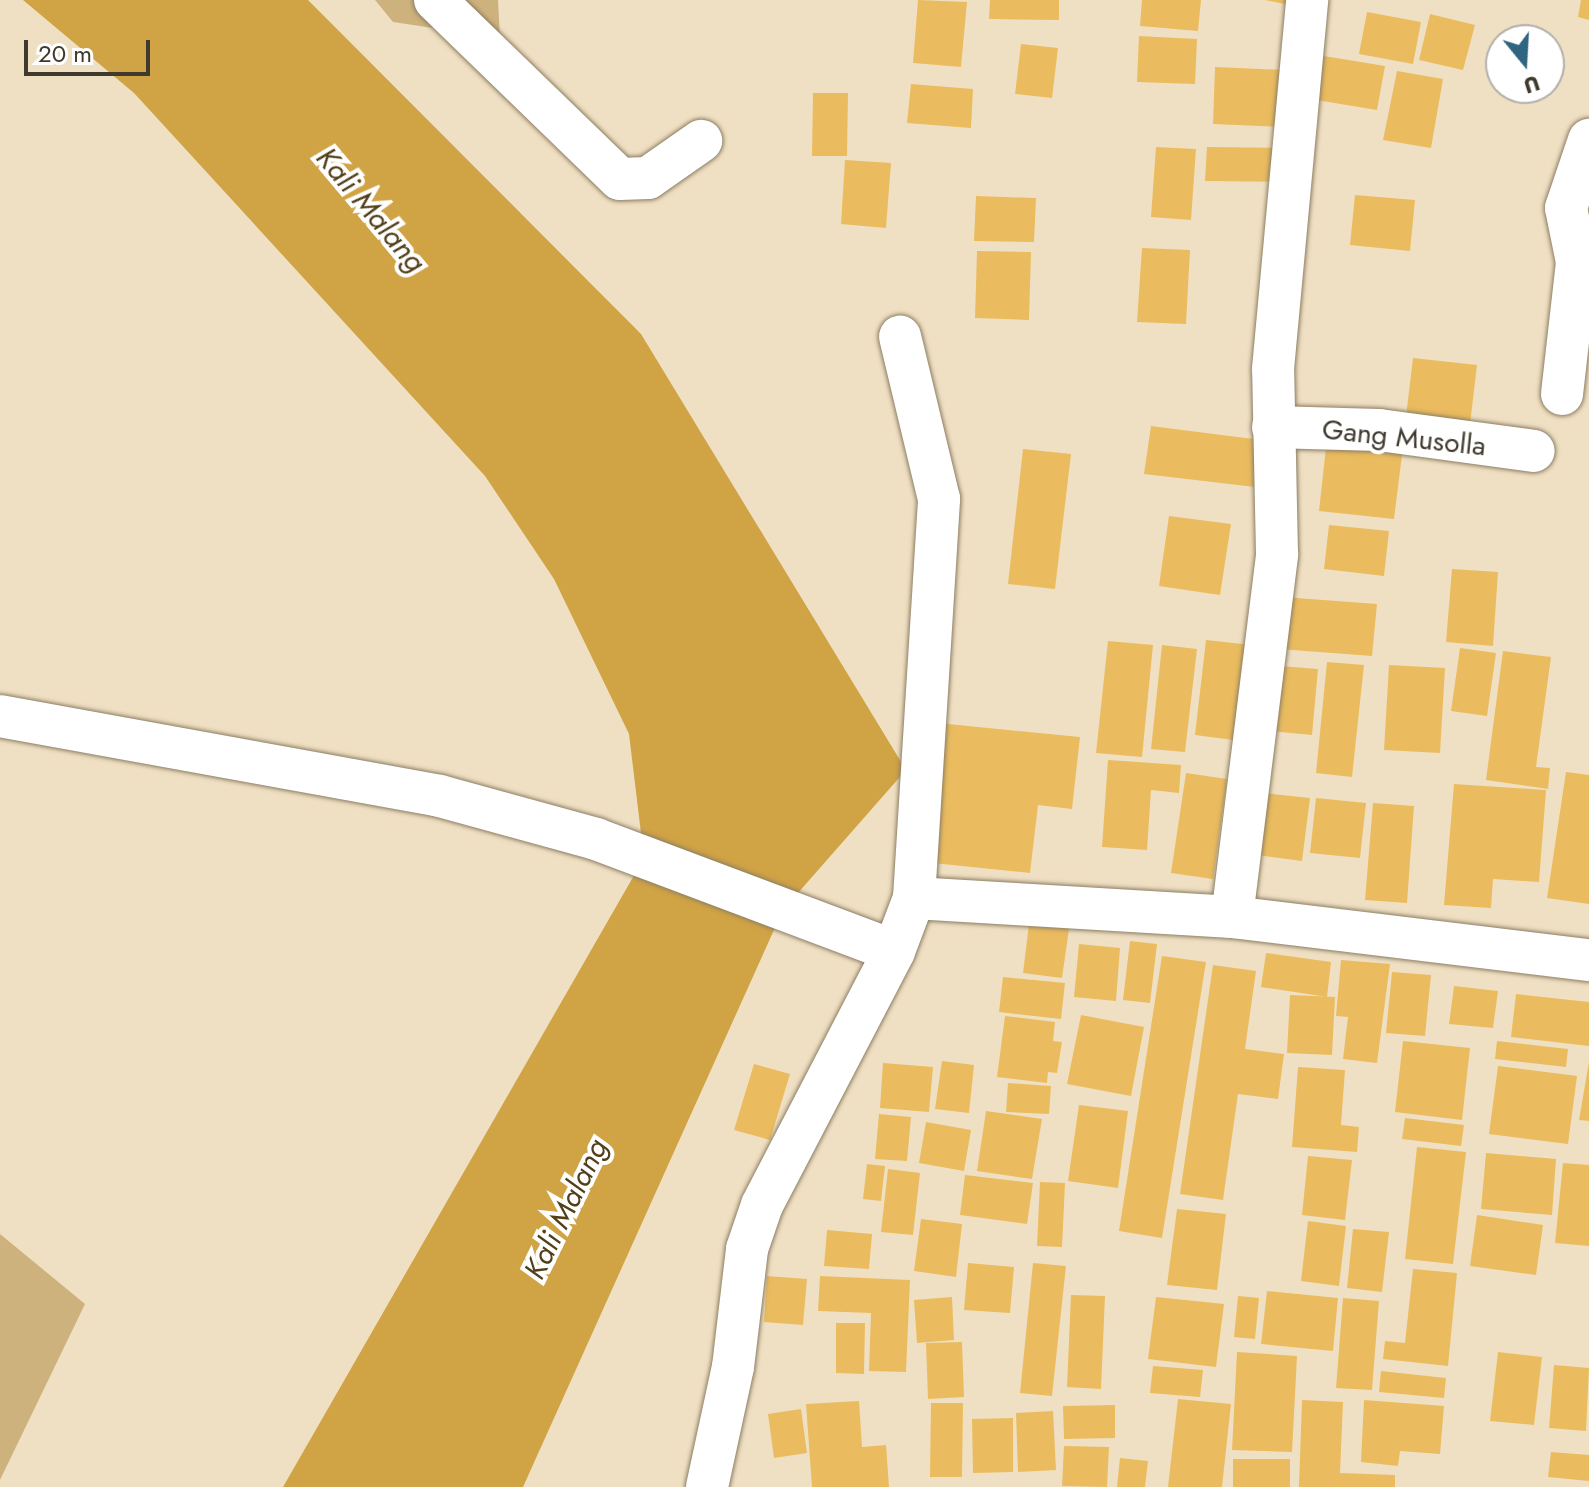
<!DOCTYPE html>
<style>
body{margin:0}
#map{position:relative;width:1589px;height:1487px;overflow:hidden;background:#f0e0c3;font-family:Jost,sans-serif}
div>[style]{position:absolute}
.green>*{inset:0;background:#ceb27d}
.water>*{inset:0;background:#d0a345}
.river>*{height:76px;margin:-38px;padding:0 38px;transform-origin:38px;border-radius:38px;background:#d0a345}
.building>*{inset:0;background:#eabc5f}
.roads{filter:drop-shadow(0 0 2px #8c7e64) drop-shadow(0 0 2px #8c7e64)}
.minor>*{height:42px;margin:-21px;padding:0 21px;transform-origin:21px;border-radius:21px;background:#fff}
span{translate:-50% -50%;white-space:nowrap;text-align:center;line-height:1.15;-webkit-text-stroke:8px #fff;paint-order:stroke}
.street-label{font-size:28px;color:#3f392e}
.water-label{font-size:30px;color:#523f18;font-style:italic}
.north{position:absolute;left:1485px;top:24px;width:80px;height:80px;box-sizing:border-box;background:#fff;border:2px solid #b2b0ab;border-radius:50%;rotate:162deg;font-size:22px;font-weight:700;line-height:32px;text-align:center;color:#3f392e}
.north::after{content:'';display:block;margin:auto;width:28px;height:36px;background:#2f6580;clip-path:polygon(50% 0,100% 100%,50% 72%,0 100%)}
.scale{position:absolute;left:24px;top:40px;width:126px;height:36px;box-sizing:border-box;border:4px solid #3f392e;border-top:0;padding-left:10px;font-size:24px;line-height:28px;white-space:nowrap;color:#3f392e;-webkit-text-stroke:6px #fff;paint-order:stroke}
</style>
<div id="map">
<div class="green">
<i style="clip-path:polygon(375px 0,498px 0,500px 38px,393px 22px)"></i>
<i style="clip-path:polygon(0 1234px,85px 1304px,0 1480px)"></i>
</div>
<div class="water">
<i style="clip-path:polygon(evenodd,23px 0,308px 0,641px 334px,906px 770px,783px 910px,523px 1487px,283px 1487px,644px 858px,629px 734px,554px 579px,485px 476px,134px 93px,23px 0,598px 489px,631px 529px,731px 670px,730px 670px,598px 489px)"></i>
</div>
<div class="river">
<i style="left:607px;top:494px;width:309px;rotate:54.6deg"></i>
<i style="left:786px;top:746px;width:106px;rotate:115.8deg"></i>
</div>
<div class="building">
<i style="clip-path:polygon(918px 0,967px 2px,961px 67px,913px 63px)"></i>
<i style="clip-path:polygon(990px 0,1059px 0,1059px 20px,989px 19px)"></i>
<i style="clip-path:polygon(1142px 0,1201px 0,1198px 31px,1140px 26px)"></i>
<i style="clip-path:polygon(1265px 0,1301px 0,1299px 7px)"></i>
<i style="clip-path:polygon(1581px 0,1589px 0,1589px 20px,1578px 17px)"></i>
<i style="clip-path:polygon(1367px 12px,1421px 22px,1413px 64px,1359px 54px)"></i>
<i style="clip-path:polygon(1430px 14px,1475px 25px,1463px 70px,1419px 60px)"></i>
<i style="clip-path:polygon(1139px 36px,1197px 39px,1195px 84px,1137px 82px)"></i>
<i style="clip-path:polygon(1021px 44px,1058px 48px,1052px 98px,1015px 94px)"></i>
<i style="clip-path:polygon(1312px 54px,1385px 66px,1377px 110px,1304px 98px)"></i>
<i style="clip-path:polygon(1215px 67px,1286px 70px,1284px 127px,1213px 124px)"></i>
<i style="clip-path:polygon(1397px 71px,1443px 79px,1431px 148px,1383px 140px)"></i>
<i style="clip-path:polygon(911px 84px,973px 89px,971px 128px,907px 123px)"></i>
<i style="clip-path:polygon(813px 93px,848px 93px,847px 156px,812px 156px)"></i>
<i style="clip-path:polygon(1156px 147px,1196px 149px,1191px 220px,1151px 217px)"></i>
<i style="clip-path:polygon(1207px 147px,1283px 148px,1282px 182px,1205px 181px)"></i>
<i style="clip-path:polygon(845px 160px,891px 163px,886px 228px,841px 224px)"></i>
<i style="clip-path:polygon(1355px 195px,1415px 200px,1410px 251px,1350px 245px)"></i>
<i style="clip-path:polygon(976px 196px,1036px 198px,1034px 242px,974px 241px)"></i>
<i style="clip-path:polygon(1142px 248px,1190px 250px,1186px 324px,1137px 322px)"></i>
<i style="clip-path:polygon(977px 251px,1031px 252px,1029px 320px,975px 318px)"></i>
<i style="clip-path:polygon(1413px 358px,1477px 365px,1469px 433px,1405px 425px)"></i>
<i style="clip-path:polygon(1151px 426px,1261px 440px,1255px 487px,1144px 474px)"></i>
<i style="clip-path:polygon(1327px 438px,1403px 447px,1394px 519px,1319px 511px)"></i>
<i style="clip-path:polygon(1023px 449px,1071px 454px,1055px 589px,1008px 584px)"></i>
<i style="clip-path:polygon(1169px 516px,1231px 524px,1220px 595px,1159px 586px)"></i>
<i style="clip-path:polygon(1329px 525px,1389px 531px,1384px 576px,1324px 569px)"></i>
<i style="clip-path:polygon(1452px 569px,1498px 572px,1493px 646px,1446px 642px)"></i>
<i style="clip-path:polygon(1283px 597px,1377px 604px,1372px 656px,1279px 649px)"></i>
<i style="clip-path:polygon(1206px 640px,1252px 645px,1241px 741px,1195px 735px)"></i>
<i style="clip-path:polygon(1108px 641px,1153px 645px,1142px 757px,1096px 753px)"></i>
<i style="clip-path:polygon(1162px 645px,1197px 649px,1185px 752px,1151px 749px)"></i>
<i style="clip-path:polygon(1460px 648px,1496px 653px,1487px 716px,1451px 711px)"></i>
<i style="clip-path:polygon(1503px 651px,1551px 657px,1536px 767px,1550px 768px,1548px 789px,1486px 780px)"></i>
<i style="clip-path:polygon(1327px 662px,1364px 665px,1352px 777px,1316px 773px)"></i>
<i style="clip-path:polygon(1267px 665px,1318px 669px,1312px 735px,1261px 730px)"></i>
<i style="clip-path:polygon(1389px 665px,1445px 668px,1440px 753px,1384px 750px)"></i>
<i style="clip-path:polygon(938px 723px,1080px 737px,1072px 809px,1038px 805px,1030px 873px,923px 862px)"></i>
<i style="clip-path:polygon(1108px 760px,1181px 765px,1179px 793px,1151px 790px,1147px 850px,1102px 847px)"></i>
<i style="clip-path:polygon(1566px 772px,1589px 775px,1589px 904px,1547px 898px)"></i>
<i style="clip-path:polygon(1186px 773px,1227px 779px,1213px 879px,1171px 873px)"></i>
<i style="clip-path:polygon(1454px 784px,1546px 790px,1539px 882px,1493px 879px,1491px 908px,1444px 905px)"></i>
<i style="clip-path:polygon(1255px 792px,1310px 798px,1302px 861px,1248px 854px)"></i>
<i style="clip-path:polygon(1316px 798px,1366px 803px,1360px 858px,1310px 853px)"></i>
<i style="clip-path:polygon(1373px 803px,1414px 806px,1407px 903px,1365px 900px)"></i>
<i style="clip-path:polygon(1029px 924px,1069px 929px,1062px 978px,1023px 973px)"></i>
<i style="clip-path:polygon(1130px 941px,1157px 944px,1150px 1003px,1123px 1000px)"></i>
<i style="clip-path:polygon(1079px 944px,1120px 948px,1116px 1001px,1074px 997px)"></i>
<i style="clip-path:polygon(1266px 953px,1331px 962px,1327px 997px,1261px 987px)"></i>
<i style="clip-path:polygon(1162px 956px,1206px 962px,1162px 1238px,1119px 1231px)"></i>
<i style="clip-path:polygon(1341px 960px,1390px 964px,1377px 1063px,1343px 1059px,1348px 1017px,1336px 1016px)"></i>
<i style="clip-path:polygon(1213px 965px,1256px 971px,1245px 1049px,1284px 1054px,1278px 1099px,1238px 1094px,1223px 1200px,1180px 1194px)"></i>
<i style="clip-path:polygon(1392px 972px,1431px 975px,1425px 1036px,1386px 1033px)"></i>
<i style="clip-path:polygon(1003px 977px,1065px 983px,1061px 1019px,999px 1012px)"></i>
<i style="clip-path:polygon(1454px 986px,1498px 991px,1493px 1028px,1449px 1024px)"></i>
<i style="clip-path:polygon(1516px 994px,1589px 1002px,1589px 1046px,1511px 1037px)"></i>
<i style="clip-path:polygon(1290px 995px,1335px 997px,1332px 1055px,1287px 1053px)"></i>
<i style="clip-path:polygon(1081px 1015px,1144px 1027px,1131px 1096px,1067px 1084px)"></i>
<i style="clip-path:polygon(1005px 1016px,1055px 1022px,1053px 1041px,1062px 1042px,1057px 1073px,1048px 1072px,1047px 1083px,997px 1077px)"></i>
<i style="clip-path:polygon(1403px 1041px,1470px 1048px,1462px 1120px,1395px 1112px)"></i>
<i style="clip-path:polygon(1497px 1041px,1568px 1049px,1566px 1067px,1495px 1059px)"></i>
<i style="clip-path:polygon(942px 1061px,974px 1065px,969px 1113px,935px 1109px)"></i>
<i style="clip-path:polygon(1589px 1062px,1589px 1121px,1579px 1120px)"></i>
<i style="clip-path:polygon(883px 1063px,933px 1067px,929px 1112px,880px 1108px)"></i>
<i style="clip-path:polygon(754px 1064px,790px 1074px,770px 1140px,734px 1130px)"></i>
<i style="clip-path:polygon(1498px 1066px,1577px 1076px,1568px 1144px,1489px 1134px)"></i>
<i style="clip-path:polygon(1298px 1067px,1345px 1070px,1341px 1125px,1359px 1127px,1357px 1152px,1292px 1147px)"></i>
<i style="clip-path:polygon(1008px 1083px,1051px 1086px,1049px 1114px,1006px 1112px)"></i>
<i style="clip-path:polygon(1079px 1105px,1128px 1111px,1118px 1188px,1068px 1181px)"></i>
<i style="clip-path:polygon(986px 1111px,1042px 1119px,1032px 1179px,977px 1171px)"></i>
<i style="clip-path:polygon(879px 1114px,911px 1117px,907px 1161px,875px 1159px)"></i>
<i style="clip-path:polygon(1405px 1118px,1464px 1125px,1461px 1146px,1402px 1139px)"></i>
<i style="clip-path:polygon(926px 1122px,971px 1130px,964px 1171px,919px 1163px)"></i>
<i style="clip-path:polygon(1417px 1147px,1466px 1152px,1453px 1264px,1405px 1259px)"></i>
<i style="clip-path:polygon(1486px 1153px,1556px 1159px,1552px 1215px,1481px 1209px)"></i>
<i style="clip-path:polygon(1308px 1156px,1352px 1160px,1345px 1220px,1302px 1215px)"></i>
<i style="clip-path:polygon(1563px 1163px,1589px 1165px,1589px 1246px,1555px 1243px)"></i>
<i style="clip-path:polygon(867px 1164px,885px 1166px,881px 1201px,863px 1199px)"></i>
<i style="clip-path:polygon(888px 1169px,920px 1173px,913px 1235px,881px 1232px)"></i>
<i style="clip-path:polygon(965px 1175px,1033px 1183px,1027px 1224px,960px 1215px)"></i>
<i style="clip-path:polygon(1040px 1182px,1065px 1183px,1062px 1247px,1037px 1246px)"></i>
<i style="clip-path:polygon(1177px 1209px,1226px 1214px,1217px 1290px,1167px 1285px)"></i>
<i style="clip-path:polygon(1477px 1215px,1543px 1225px,1536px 1275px,1470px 1266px)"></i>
<i style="clip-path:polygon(921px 1219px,962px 1224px,956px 1277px,914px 1271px)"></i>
<i style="clip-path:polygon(1308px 1221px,1346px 1226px,1339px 1286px,1301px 1281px)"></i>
<i style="clip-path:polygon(1353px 1229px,1389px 1232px,1382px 1292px,1347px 1288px)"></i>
<i style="clip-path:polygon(827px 1230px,872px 1234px,869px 1269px,824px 1266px)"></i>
<i style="clip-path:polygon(968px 1263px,1014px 1267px,1010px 1313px,964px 1310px)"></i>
<i style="clip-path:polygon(1033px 1263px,1066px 1266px,1052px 1396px,1020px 1393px)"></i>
<i style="clip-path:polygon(1413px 1269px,1457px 1273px,1448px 1366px,1383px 1359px,1385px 1341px,1405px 1343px)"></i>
<i style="clip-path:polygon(767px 1276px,807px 1279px,803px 1325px,764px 1322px)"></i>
<i style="clip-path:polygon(820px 1276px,910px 1280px,906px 1372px,869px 1371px,871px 1313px,818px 1311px)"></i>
<i style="clip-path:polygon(1267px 1291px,1338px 1298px,1333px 1351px,1261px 1344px)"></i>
<i style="clip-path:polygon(1071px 1295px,1105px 1296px,1101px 1389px,1067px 1387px)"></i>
<i style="clip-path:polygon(1238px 1296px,1259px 1298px,1255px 1339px,1234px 1337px)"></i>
<i style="clip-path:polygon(952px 1297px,954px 1340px,917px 1343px,914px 1300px)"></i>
<i style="clip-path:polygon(1156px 1297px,1224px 1304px,1216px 1367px,1148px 1359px)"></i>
<i style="clip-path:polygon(1343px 1298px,1379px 1301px,1372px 1390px,1336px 1388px)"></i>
<i style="clip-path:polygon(836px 1323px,865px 1323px,864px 1374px,836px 1373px)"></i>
<i style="clip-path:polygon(962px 1342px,964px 1397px,928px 1399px,926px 1343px)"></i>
<i style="clip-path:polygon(1237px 1352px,1297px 1356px,1292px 1452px,1232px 1450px)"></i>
<i style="clip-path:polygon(1498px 1352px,1542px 1357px,1534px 1425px,1490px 1421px)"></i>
<i style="clip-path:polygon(1554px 1365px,1589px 1368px,1586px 1431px,1549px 1428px)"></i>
<i style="clip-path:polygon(1153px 1366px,1203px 1370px,1200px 1397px,1150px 1393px)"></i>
<i style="clip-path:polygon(1381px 1371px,1446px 1378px,1444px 1398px,1379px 1392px)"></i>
<i style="clip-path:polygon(1178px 1399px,1231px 1404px,1222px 1487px,1168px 1487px)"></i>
<i style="clip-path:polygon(1302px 1400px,1343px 1402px,1340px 1473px,1395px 1475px,1395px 1487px,1299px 1487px)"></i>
<i style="clip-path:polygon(1364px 1400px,1444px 1406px,1440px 1454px,1400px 1451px,1398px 1466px,1361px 1462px)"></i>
<i style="clip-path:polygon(859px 1401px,862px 1447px,886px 1445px,889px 1487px,812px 1487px,806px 1404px)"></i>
<i style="clip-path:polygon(931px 1403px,963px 1403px,962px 1477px,930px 1477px)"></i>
<i style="clip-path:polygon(1115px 1405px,1115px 1438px,1064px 1439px,1063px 1406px)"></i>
<i style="clip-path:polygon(801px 1409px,807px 1453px,774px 1458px,768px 1414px)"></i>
<i style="clip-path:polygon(1053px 1411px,1056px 1470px,1018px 1472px,1016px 1413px)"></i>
<i style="clip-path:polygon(1013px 1418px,1013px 1472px,973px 1473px,972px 1419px)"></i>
<i style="clip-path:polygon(1064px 1446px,1109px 1447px,1107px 1487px,1062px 1486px)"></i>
<i style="clip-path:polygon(1551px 1452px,1589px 1455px,1589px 1481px,1548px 1477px)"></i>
<i style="clip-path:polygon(1120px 1458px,1148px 1461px,1145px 1487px,1117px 1487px)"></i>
<i style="clip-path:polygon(1233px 1459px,1290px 1459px,1290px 1487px,1233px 1487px)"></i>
</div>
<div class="roads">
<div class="minor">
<i style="left:435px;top:0;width:257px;rotate:44.1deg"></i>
<i style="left:620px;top:179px;width:28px;rotate:-2deg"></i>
<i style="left:648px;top:178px;width:65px;rotate:-34.9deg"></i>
<i style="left:1562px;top:394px;width:133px;rotate:-83.5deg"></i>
<i style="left:1577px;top:262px;width:55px;rotate:-101.5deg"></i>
<i style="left:1566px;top:208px;width:72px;rotate:-71.3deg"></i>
<i style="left:1273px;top:427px;width:106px;rotate:1.6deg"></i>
<i style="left:1379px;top:430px;width:156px;rotate:7.7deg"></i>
<i style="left:0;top:716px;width:447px;rotate:10.3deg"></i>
<i style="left:440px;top:796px;width:162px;rotate:15.4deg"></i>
<i style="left:596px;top:839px;width:318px;rotate:20.6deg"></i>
<i style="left:914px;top:898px;width:319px;rotate:3.4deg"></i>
<i style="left:1232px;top:917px;width:360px;rotate:6.9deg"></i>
<i style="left:1232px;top:917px;width:366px;rotate:-82.9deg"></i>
<i style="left:1277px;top:554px;width:185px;rotate:-91.2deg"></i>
<i style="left:1273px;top:369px;width:371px;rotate:-84.7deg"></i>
<i style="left:707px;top:1487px;width:123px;rotate:-77.8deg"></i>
<i style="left:733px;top:1367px;width:119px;rotate:-83.2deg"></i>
<i style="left:747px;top:1249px;width:46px;rotate:-71.2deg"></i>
<i style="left:762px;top:1205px;width:286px;rotate:-62.5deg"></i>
<i style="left:894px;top:951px;width:57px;rotate:-69.3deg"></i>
<i style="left:914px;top:898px;width:400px;rotate:-86.4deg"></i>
<i style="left:939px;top:499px;width:167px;rotate:-103.5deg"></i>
</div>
</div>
<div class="street-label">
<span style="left:1404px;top:438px;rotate:6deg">Gang Musolla</span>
</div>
<div class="water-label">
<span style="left:371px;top:210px;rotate:50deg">Kali Malang</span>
<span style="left:566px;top:1209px;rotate:-64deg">Kali Malang</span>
</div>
<div class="north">U</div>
<div class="scale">20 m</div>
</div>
